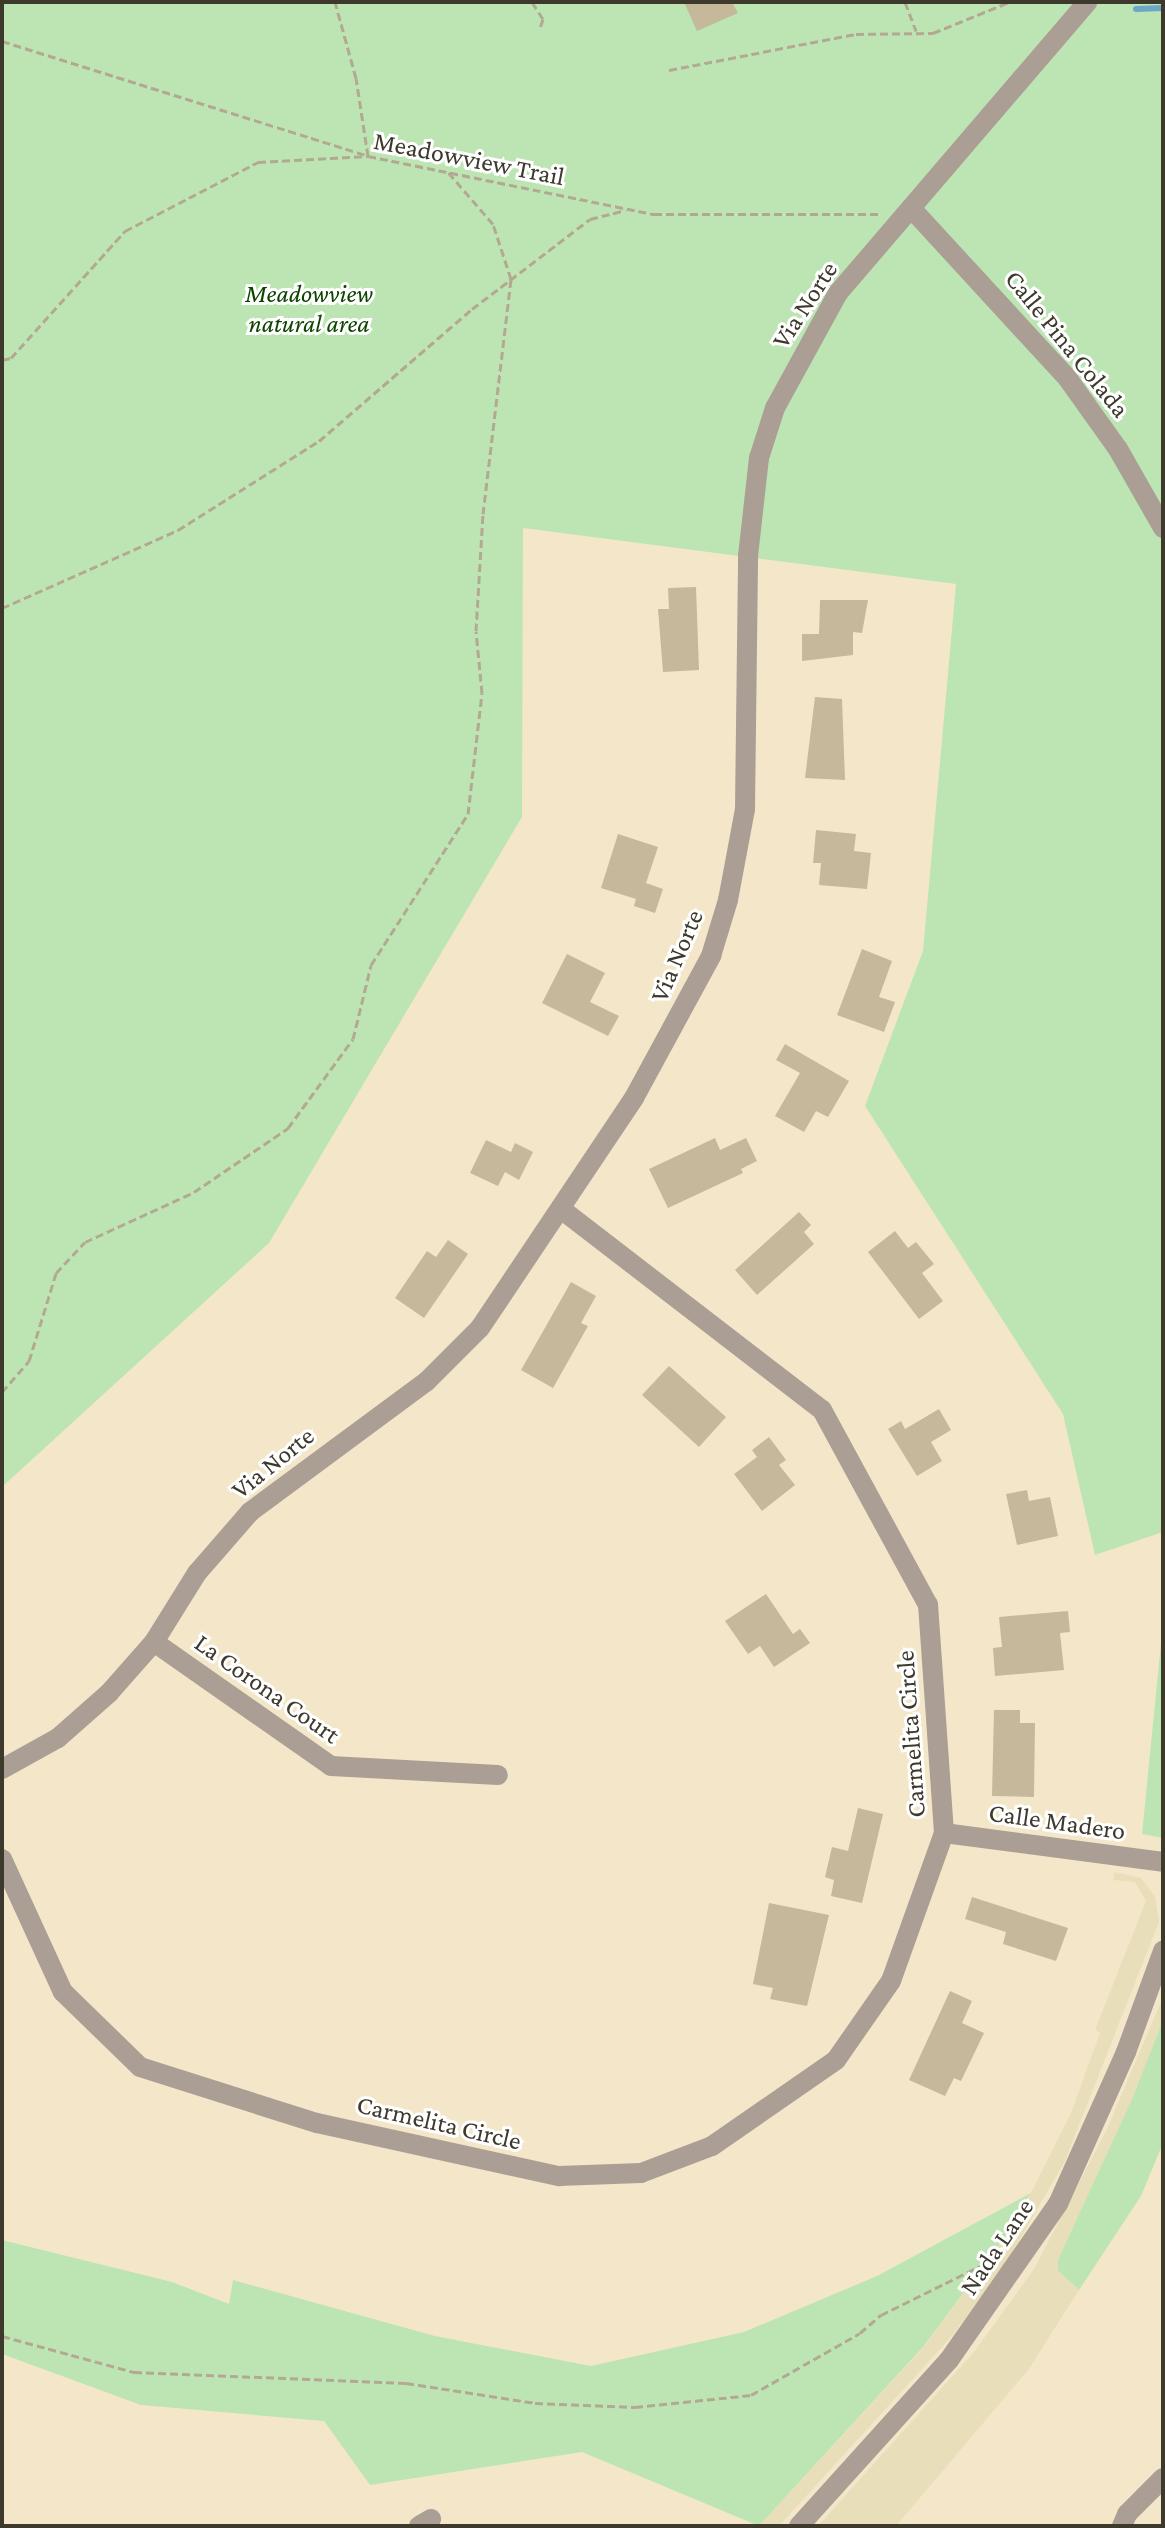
<!DOCTYPE html>
<style>
body{margin:0}
#map{position:relative;width:1165px;height:2528px;overflow:hidden;background:#f4e7c9;font-family:"Crimson Pro",serif}
div>[style]{position:absolute}
.green>*{inset:0;background:#bde5b4}
.sand>*{inset:0;background:#e8dfba}
.stream>*{height:6px;margin:-3px;padding:0 3px;transform-origin:3px;border-radius:3px;background:#6da6c9}
.building>*{inset:0;background:#c5b89b}
.path>*{height:3px;margin-top:-1.5px;transform-origin:0;background:repeating-linear-gradient(90deg,#b3a992 0 8px,transparent 0 12px)}
.minor>*{height:20px;margin:-10px;padding:0 10px;transform-origin:10px;border-radius:10px;background:#ab9f95}
.tertiary>*{height:20px;margin:-10px;padding:0 10px;transform-origin:10px;border-radius:10px;background:#ab9f95}
span{translate:-50% -50%;white-space:nowrap;text-align:center;line-height:1.15;-webkit-text-stroke:6px #fff;paint-order:stroke}
.street-label{font-size:26px;color:#3e392d}
.park-label{font-size:26px;color:#0e4300;font-style:italic}
.frame{position:absolute;inset:0;border:4px solid #3e392d;pointer-events:none}
</style>
<div id="map">
<div class="green">
<i style="clip-path:polygon(2px 2px,1163px 2px,1163px 1532px,1095px 1555px,1063px 1414px,865px 1106px,923px 951px,956px 584px,523px 528px,522px 817px,269px 1243px,2px 1487px)"></i>
<i style="clip-path:polygon(1163px 1623px,1163px 1838px,1142px 1834px)"></i>
<i style="clip-path:polygon(1163px 2020px,1163px 2143px,1141px 2196px,1079px 2290px,1058px 2271px,1057px 2260px)"></i>
<i style="clip-path:polygon(1031px 2193px,1005px 2237px,924px 2346px,759px 2526px,582px 2452px,370px 2485px,324px 2421px,141px 2405px,2px 2354px,2px 2240px,172px 2282px,229px 2304px,233px 2280px,435px 2336px,591px 2366px,744px 2332px,877px 2276px)"></i>
</div>
<div class="sand">
<i style="clip-path:polygon(1114px 1872px,1141px 1878px,1155px 1897px,1159px 1922px,1064px 2163px,1006px 2263px,952px 2336px,779px 2526px,759px 2526px,924px 2347px,1005px 2237px,1031px 2193px,1071px 2113px,1100px 2033px,1095px 2030px,1146px 1901px,1135px 1882px,1113px 1880px)"></i>
<i style="clip-path:polygon(1163px 1997px,1163px 2020px,1133px 2097px,1058px 2260px,1058px 2271px,1079px 2290px,1029px 2369px,896px 2526px,818px 2526px,974px 2352px,1034px 2269px,1107px 2129px)"></i>
</div>
<div class="stream">
<i style="left:1136px;top:9px;width:27px;rotate:-2deg"></i>
</div>
<div class="building">
<i style="clip-path:polygon(684px 2px,732px 2px,738px 13px,697px 31px)"></i>
<i style="clip-path:polygon(696px 587px,699px 670px,663px 672px,658px 609px,669px 609px,668px 588px)"></i>
<i style="clip-path:polygon(820px 600px,868px 600px,862px 633px,853px 632px,853px 655px,802px 661px,802px 634px,819px 634px)"></i>
<i style="clip-path:polygon(815px 697px,842px 699px,845px 780px,805px 778px)"></i>
<i style="clip-path:polygon(816px 830px,856px 834px,854px 851px,871px 853px,867px 889px,819px 885px,821px 863px,813px 863px)"></i>
<i style="clip-path:polygon(618px 834px,658px 847px,646px 883px,663px 889px,655px 913px,634px 906px,636px 899px,601px 888px)"></i>
<i style="clip-path:polygon(862px 949px,892px 961px,879px 997px,895px 1002px,884px 1032px,837px 1015px)"></i>
<i style="clip-path:polygon(567px 954px,605px 973px,590px 1002px,619px 1016px,608px 1036px,542px 1003px)"></i>
<i style="clip-path:polygon(785px 1044px,849px 1081px,828px 1117px,816px 1111px,804px 1132px,775px 1116px,800px 1073px,776px 1060px)"></i>
<i style="clip-path:polygon(715px 1138px,720px 1150px,746px 1138px,757px 1161px,741px 1169px,743px 1173px,668px 1208px,649px 1169px)"></i>
<i style="clip-path:polygon(486px 1140px,511px 1152px,515px 1143px,533px 1152px,519px 1180px,505px 1172px,498px 1186px,470px 1173px)"></i>
<i style="clip-path:polygon(799px 1212px,811px 1225px,804px 1232px,814px 1244px,757px 1295px,735px 1270px)"></i>
<i style="clip-path:polygon(895px 1231px,908px 1248px,916px 1242px,934px 1264px,922px 1273px,943px 1301px,919px 1319px,868px 1252px)"></i>
<i style="clip-path:polygon(448px 1240px,468px 1254px,424px 1318px,395px 1298px,427px 1251px,436px 1257px)"></i>
<i style="clip-path:polygon(571px 1282px,596px 1296px,581px 1323px,588px 1326px,553px 1388px,521px 1370px)"></i>
<i style="clip-path:polygon(669px 1366px,726px 1417px,699px 1447px,642px 1395px)"></i>
<i style="clip-path:polygon(939px 1409px,951px 1430px,931px 1442px,942px 1461px,917px 1476px,888px 1429px,901px 1421px,905px 1429px)"></i>
<i style="clip-path:polygon(769px 1437px,786px 1460px,779px 1465px,795px 1485px,762px 1511px,734px 1474px,757px 1457px,752px 1450px)"></i>
<i style="clip-path:polygon(1027px 1490px,1029px 1501px,1050px 1497px,1058px 1536px,1017px 1545px,1006px 1494px)"></i>
<i style="clip-path:polygon(766px 1594px,793px 1634px,800px 1629px,810px 1643px,774px 1667px,760px 1646px,748px 1654px,725px 1621px)"></i>
<i style="clip-path:polygon(1068px 1611px,1070px 1632px,1060px 1633px,1064px 1670px,995px 1676px,993px 1648px,1002px 1647px,999px 1617px)"></i>
<i style="clip-path:polygon(994px 1710px,1020px 1710px,1020px 1723px,1035px 1723px,1034px 1797px,992px 1796px)"></i>
<i style="clip-path:polygon(858px 1808px,883px 1814px,862px 1903px,831px 1896px,834px 1880px,825px 1877px,832px 1847px,848px 1851px)"></i>
<i style="clip-path:polygon(972px 1897px,1068px 1928px,1056px 1961px,1003px 1944px,1006px 1932px,965px 1919px)"></i>
<i style="clip-path:polygon(769px 1903px,829px 1915px,807px 2006px,770px 1999px,773px 1988px,753px 1984px)"></i>
<i style="clip-path:polygon(950px 1991px,972px 2001px,962px 2023px,984px 2033px,961px 2081px,954px 2078px,945px 2096px,909px 2080px)"></i>
</div>
<div class="path">
<i style="left:532px;top:2px;width:20px;rotate:57deg"></i>
<i style="left:543px;top:19px;width:9px;rotate:108deg"></i>
<i style="left:905px;top:2px;width:31px;rotate:69deg"></i>
<i style="left:2px;top:41px;width:384px;rotate:17.4deg"></i>
<i style="left:368px;top:156px;width:79px;rotate:-98.7deg"></i>
<i style="left:356px;top:78px;width:79px;rotate:-105.4deg"></i>
<i style="left:669px;top:70px;width:190px;rotate:-10.9deg"></i>
<i style="left:856px;top:34px;width:77px;rotate:-0.7deg"></i>
<i style="left:933px;top:33px;width:82px;rotate:-22.2deg"></i>
<i style="left:2px;top:360px;width:9px;rotate:-13deg"></i>
<i style="left:11px;top:358px;width:171px;rotate:-48.1deg"></i>
<i style="left:125px;top:231px;width:150px;rotate:-27.4deg"></i>
<i style="left:258px;top:162px;width:110px;rotate:-3.1deg"></i>
<i style="left:368px;top:156px;width:292px;rotate:11.5deg"></i>
<i style="left:654px;top:214px;width:227px"></i>
<i style="left:2px;top:608px;width:193px;rotate:-23.9deg"></i>
<i style="left:178px;top:530px;width:167px;rotate:-32.3deg"></i>
<i style="left:319px;top:441px;width:202px;rotate:-40.8deg"></i>
<i style="left:472px;top:309px;width:148px;rotate:-37.3deg"></i>
<i style="left:590px;top:219px;width:36px;rotate:-14deg"></i>
<i style="left:2px;top:1392px;width:41px;rotate:-48.9deg"></i>
<i style="left:29px;top:1361px;width:92px;rotate:-72.9deg"></i>
<i style="left:56px;top:1273px;width:42px;rotate:-46.9deg"></i>
<i style="left:85px;top:1242px;width:120px;rotate:-24.6deg"></i>
<i style="left:194px;top:1192px;width:114px;rotate:-34.2deg"></i>
<i style="left:288px;top:1128px;width:110px;rotate:-53.9deg"></i>
<i style="left:353px;top:1039px;width:76px;rotate:-76.3deg"></i>
<i style="left:371px;top:965px;width:179px;rotate:-57.3deg"></i>
<i style="left:468px;top:814px;width:122px;rotate:-83.4deg"></i>
<i style="left:482px;top:693px;width:62px;rotate:-95.5deg"></i>
<i style="left:476px;top:631px;width:117px;rotate:-86.6deg"></i>
<i style="left:483px;top:514px;width:237px;rotate:-83.2deg"></i>
<i style="left:511px;top:279px;width:58px;rotate:-108.1deg"></i>
<i style="left:493px;top:224px;width:69px;rotate:-130.9deg"></i>
<i style="left:2px;top:2336px;width:137px;rotate:15.3deg"></i>
<i style="left:134px;top:2372px;width:272px;rotate:2.3deg"></i>
<i style="left:406px;top:2383px;width:131px;rotate:8.8deg"></i>
<i style="left:535px;top:2403px;width:100px;rotate:2.3deg"></i>
<i style="left:635px;top:2407px;width:117px;rotate:-5.9deg"></i>
<i style="left:751px;top:2395px;width:125px;rotate:-29.6deg"></i>
<i style="left:860px;top:2333px;width:28px;rotate:-41deg"></i>
<i style="left:881px;top:2315px;width:115px;rotate:-26.3deg"></i>
<i style="left:984px;top:2264px;width:6px;rotate:31deg"></i>
</div>
<div class="minor">
<i style="left:154px;top:1642px;width:216px;rotate:35deg"></i>
<i style="left:331px;top:1766px;width:167px;rotate:3.1deg"></i>
<i style="left:944px;top:1833px;width:221px;rotate:7.5deg"></i>
<i style="left:2px;top:1859px;width:146px;rotate:65.4deg"></i>
<i style="left:63px;top:1992px;width:107px;rotate:44.2deg"></i>
<i style="left:140px;top:2067px;width:186px;rotate:17.6deg"></i>
<i style="left:317px;top:2123px;width:248px;rotate:12.4deg"></i>
<i style="left:559px;top:2176px;width:82px;rotate:-2.1deg"></i>
<i style="left:641px;top:2173px;width:76px;rotate:-20.8deg"></i>
<i style="left:712px;top:2146px;width:151px;rotate:-34.7deg"></i>
<i style="left:836px;top:2060px;width:96px;rotate:-55.2deg"></i>
<i style="left:891px;top:1981px;width:157px;rotate:-70.3deg"></i>
<i style="left:944px;top:1833px;width:229px;rotate:-94deg"></i>
<i style="left:928px;top:1605px;width:222px;rotate:-118.5deg"></i>
<i style="left:822px;top:1410px;width:329px;rotate:-142.4deg"></i>
<i style="left:419px;top:2526px;width:14px;rotate:-30deg"></i>
<i style="left:799px;top:2526px;width:224px;rotate:-47.9deg"></i>
<i style="left:949px;top:2360px;width:190px;rotate:-55.1deg"></i>
<i style="left:1058px;top:2204px;width:167px;rotate:-65.9deg"></i>
<i style="left:1126px;top:2052px;width:108px;rotate:-69.9deg"></i>
<i style="left:1122px;top:2526px;width:13px;rotate:-67deg"></i>
<i style="left:1127px;top:2514px;width:51px;rotate:-45deg"></i>
</div>
<div class="tertiary">
<i style="left:911px;top:208px;width:232px;rotate:47.4deg"></i>
<i style="left:1068px;top:379px;width:86px;rotate:54.5deg"></i>
<i style="left:1118px;top:449px;width:91px;rotate:60.3deg"></i>
<i style="left:2px;top:1769px;width:64px;rotate:-29deg"></i>
<i style="left:58px;top:1738px;width:68px;rotate:-41.4deg"></i>
<i style="left:109px;top:1693px;width:68px;rotate:-48.6deg"></i>
<i style="left:154px;top:1642px;width:81px;rotate:-58.1deg"></i>
<i style="left:197px;top:1573px;width:81px;rotate:-49deg"></i>
<i style="left:250px;top:1512px;width:219px;rotate:-36.5deg"></i>
<i style="left:426px;top:1382px;width:76px;rotate:-45deg"></i>
<i style="left:480px;top:1328px;width:277px;rotate:-56.2deg"></i>
<i style="left:634px;top:1098px;width:162px;rotate:-61.5deg"></i>
<i style="left:711px;top:956px;width:59px;rotate:-73.1deg"></i>
<i style="left:728px;top:900px;width:93px;rotate:-79.4deg"></i>
<i style="left:745px;top:809px;width:253px;rotate:-89.3deg"></i>
<i style="left:748px;top:556px;width:99px;rotate:-83.6deg"></i>
<i style="left:759px;top:458px;width:52px;rotate:-72.3deg"></i>
<i style="left:775px;top:408px;width:131px;rotate:-61.3deg"></i>
<i style="left:838px;top:293px;width:383px;rotate:-49.4deg"></i>
</div>
<div class="street-label">
<span style="left:469px;top:159px;rotate:11deg">Meadowview Trail</span>
<span style="left:805px;top:305px;rotate:-57deg">Via Norte</span>
<span style="left:1067px;top:344px;rotate:51deg">Calle Pina Colada</span>
<span style="left:677px;top:956px;rotate:-67deg">Via Norte</span>
<span style="left:273px;top:1463px;rotate:-39deg">Via Norte</span>
<span style="left:267px;top:1689px;rotate:35deg">La Corona Court</span>
<span style="left:911px;top:1734px;rotate:-94deg">Carmelita Circle</span>
<span style="left:1057px;top:1822px;rotate:8deg">Calle Madero</span>
<span style="left:439px;top:2123px;rotate:13deg">Carmelita Circle</span>
<span style="left:997px;top:2247px;rotate:-56deg">Nada Lane</span>
</div>
<div class="park-label">
<span style="left:309px;top:309px">Meadowview<br>natural area</span>
</div>
<div class="frame"></div>
</div>
